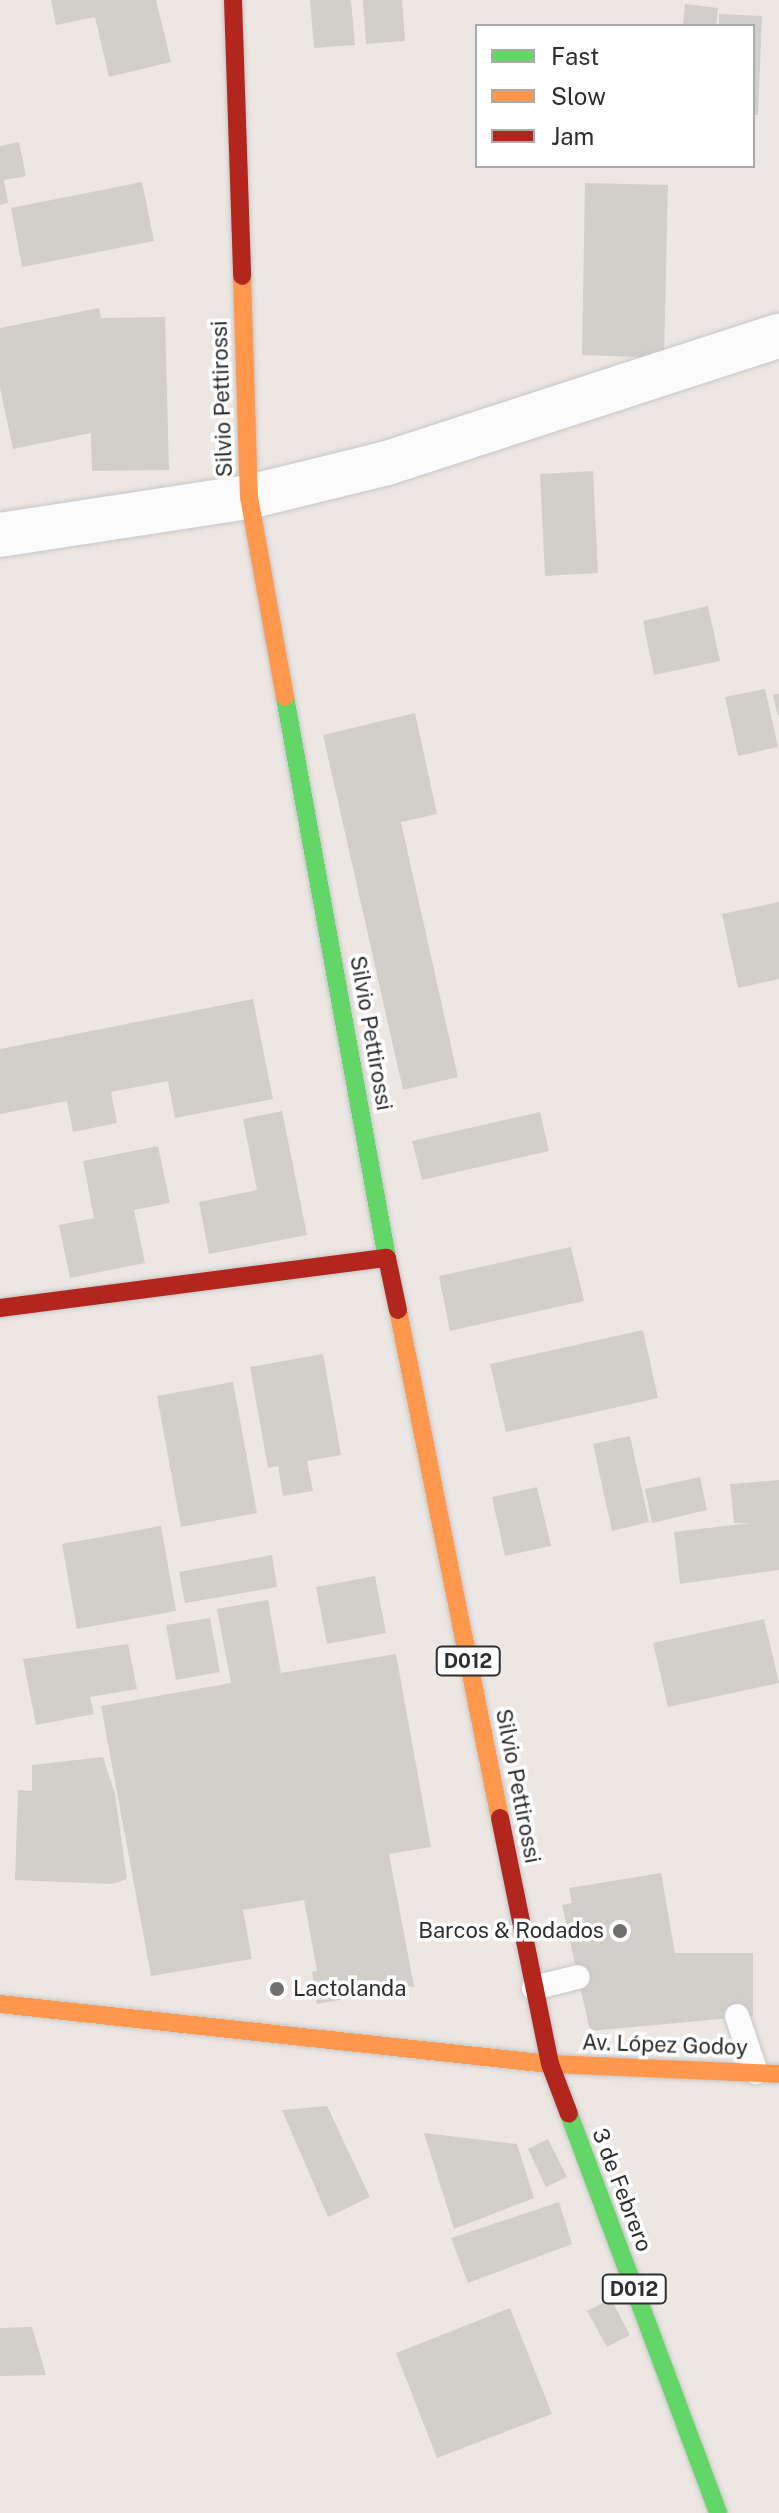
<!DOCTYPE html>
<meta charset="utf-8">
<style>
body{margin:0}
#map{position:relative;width:779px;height:2513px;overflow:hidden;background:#ece7e3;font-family:"Public Sans",sans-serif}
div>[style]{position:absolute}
.building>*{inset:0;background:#d2cfcb}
.roads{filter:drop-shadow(0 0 2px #c7c6c6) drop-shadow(0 0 2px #c7c6c6)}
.lane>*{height:24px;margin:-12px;padding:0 12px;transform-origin:12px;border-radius:12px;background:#fcfbfb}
.street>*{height:44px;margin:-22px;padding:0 22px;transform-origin:22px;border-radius:22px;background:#fcfbfb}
.fast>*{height:18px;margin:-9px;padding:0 9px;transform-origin:9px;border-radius:9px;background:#63d668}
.slow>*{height:18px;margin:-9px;padding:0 9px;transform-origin:9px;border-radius:9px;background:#ff974d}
.jam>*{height:18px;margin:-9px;padding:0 9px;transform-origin:9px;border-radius:9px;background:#b3261e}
.dots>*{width:22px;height:22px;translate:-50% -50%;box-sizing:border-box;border:4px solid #fff;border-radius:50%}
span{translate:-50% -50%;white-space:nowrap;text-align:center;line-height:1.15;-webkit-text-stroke:7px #fff;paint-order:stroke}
.shield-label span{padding:2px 6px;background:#fff;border:2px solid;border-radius:6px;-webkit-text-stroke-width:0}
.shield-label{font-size:20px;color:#2e2e2e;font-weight:700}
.street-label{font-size:22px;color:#2e2e2e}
.poi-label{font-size:22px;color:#2e2e2e}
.right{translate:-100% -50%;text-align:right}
.left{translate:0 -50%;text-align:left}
.legend{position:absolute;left:475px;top:24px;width:280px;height:144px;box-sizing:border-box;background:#fff;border:2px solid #ababab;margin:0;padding:10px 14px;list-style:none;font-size:24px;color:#2e2e2e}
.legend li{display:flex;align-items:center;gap:16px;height:40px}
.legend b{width:40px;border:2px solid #ababab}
</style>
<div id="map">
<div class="building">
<i style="clip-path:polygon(51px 0,156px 0,171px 62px,109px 77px,95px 17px,56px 25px)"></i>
<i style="clip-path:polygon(310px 0,351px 0,355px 45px,314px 48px)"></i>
<i style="clip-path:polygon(363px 0,402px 0,405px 41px,366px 44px)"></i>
<i style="clip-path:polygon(685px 4px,718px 8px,716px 26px,683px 26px)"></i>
<i style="clip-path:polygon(719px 14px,762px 16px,758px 115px,753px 115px,753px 26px,719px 26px)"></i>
<i style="clip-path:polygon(19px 142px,26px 176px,4px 180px,8px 203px,0 205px,0 146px)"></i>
<i style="clip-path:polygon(142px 182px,154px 241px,22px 267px,11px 208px)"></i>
<i style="clip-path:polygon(585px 183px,668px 185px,664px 358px,582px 355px)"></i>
<i style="clip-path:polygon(99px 308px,101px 318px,165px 317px,169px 470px,92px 471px,91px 433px,13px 449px,0 388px,0 328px)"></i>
<i style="clip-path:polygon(593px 471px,598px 573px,545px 576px,540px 474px)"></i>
<i style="clip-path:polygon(708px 606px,720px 661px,654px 675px,643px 621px)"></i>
<i style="clip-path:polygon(765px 689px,778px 747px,738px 756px,725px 697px)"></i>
<i style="clip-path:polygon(779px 694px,779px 715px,778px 716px,773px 695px)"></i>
<i style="clip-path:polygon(415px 713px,437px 814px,401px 822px,458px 1077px,403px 1090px,323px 735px)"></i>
<i style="clip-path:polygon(779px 902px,779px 979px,738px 988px,722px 914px)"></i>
<i style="clip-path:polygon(253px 999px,273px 1099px,175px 1118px,168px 1081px,111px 1092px,117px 1123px,73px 1132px,67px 1101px,0 1114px,0 1049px)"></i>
<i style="clip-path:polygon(282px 1111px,307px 1235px,209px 1254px,199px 1202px,257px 1190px,243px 1119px)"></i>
<i style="clip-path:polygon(540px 1112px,549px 1151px,422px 1180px,412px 1141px)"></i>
<i style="clip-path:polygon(158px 1146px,170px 1203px,134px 1210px,145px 1263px,70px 1278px,59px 1225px,94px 1218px,83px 1161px)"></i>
<i style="clip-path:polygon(571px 1247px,584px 1301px,450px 1331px,439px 1276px)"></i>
<i style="clip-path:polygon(643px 1330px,658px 1398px,506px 1432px,490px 1364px)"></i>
<i style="clip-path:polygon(323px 1354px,341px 1455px,307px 1461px,313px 1491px,283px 1496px,278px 1466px,268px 1468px,250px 1367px)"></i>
<i style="clip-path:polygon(233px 1382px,257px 1513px,181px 1527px,157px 1396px)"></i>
<i style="clip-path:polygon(630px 1436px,649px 1522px,612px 1531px,593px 1444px)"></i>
<i style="clip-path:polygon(700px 1477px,707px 1510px,652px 1523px,645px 1489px)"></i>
<i style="clip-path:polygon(779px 1480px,779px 1570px,680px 1584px,674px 1532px,750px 1523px,734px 1523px,730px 1484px)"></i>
<i style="clip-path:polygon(537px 1487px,551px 1546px,505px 1556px,492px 1497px)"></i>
<i style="clip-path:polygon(161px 1526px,176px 1611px,77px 1629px,62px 1544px)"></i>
<i style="clip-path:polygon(272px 1555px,277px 1587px,185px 1603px,179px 1572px)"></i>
<i style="clip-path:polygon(375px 1576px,386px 1633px,327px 1644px,316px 1587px)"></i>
<i style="clip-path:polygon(268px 1600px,281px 1673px,396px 1654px,431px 1847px,389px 1854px,414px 1987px,351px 1979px,351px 1998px,317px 2004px,312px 1972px,317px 1971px,304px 1900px,243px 1910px,252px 1959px,151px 1976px,101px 1706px,231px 1683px,217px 1609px)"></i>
<i style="clip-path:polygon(210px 1618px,220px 1672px,176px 1680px,166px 1625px)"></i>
<i style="clip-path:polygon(764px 1619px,779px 1683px,668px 1707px,653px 1643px)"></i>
<i style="clip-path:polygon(128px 1644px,137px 1689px,90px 1697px,94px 1714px,36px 1725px,23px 1659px)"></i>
<i style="clip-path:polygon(103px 1757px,115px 1794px,127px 1879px,112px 1884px,15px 1880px,18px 1790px,32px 1791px,32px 1765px)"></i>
<i style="clip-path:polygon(661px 1873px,675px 1953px,753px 1953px,753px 2016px,590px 2031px,562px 1905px,572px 1903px,569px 1888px)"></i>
<i style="clip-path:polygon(327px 2106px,370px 2197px,328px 2217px,282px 2110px)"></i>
<i style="clip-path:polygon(424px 2133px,517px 2144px,534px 2198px,454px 2229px)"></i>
<i style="clip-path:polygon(548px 2139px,567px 2177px,546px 2187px,528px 2149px)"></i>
<i style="clip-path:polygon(559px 2202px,572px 2244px,468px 2283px,451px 2238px)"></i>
<i style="clip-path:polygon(611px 2299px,630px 2335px,607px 2347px,587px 2311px)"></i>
<i style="clip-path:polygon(510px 2308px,552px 2414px,437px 2458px,396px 2353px)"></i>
<i style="clip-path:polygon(32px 2327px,46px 2375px,0 2376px,0 2328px)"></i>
</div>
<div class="roads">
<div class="lane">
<i style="left:534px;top:1988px;width:45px;rotate:-14deg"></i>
<i style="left:737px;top:2016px;width:59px;rotate:71.3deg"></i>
</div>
<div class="street">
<i style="left:0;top:535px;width:252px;rotate:-8.7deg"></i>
<i style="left:249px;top:497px;width:142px;rotate:-13.8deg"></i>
<i style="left:387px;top:463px;width:412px;rotate:-18deg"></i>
</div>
<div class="fast">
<i style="left:285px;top:697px;width:570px;rotate:79.7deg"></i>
<i style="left:569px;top:2114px;width:426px;rotate:69.5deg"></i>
</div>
<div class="slow">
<i style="left:242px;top:276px;width:221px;rotate:88.2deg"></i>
<i style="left:249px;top:497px;width:203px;rotate:79.8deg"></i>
<i style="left:398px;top:1310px;width:518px;rotate:78.65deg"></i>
<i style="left:0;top:2004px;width:553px;rotate:6.23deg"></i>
<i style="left:550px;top:2064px;width:229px;rotate:2.5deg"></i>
</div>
<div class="jam">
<i style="left:233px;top:0;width:276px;rotate:88.1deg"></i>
<i style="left:0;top:1308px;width:390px;rotate:-7.4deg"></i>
<i style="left:387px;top:1258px;width:53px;rotate:78.1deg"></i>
<i style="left:500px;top:1818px;width:251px;rotate:78.5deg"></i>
<i style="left:550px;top:2064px;width:53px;rotate:69.2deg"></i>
</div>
</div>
<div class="dots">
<i style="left:620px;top:1931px;background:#706f6d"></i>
<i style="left:277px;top:1989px;background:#706f6d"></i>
</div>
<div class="shield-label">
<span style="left:468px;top:1661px">D012</span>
<span style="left:634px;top:2289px">D012</span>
</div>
<div class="street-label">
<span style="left:222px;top:399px;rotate:-92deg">Silvio Pettirossi</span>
<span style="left:371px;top:1033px;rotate:80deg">Silvio Pettirossi</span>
<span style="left:518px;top:1786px;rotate:79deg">Silvio Pettirossi</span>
<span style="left:665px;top:2045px;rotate:2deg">Av. López Godoy</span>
<span style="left:622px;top:2190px;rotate:69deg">3 de Febrero</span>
</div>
<div class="poi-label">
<span class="right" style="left:604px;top:1931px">Barcos &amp; Rodados</span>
<span class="left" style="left:293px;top:1989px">Lactolanda</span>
</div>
<ul class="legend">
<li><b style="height:10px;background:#63d668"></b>Fast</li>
<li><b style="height:10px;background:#ff974d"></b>Slow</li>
<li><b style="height:10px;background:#b3261e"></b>Jam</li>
</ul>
</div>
